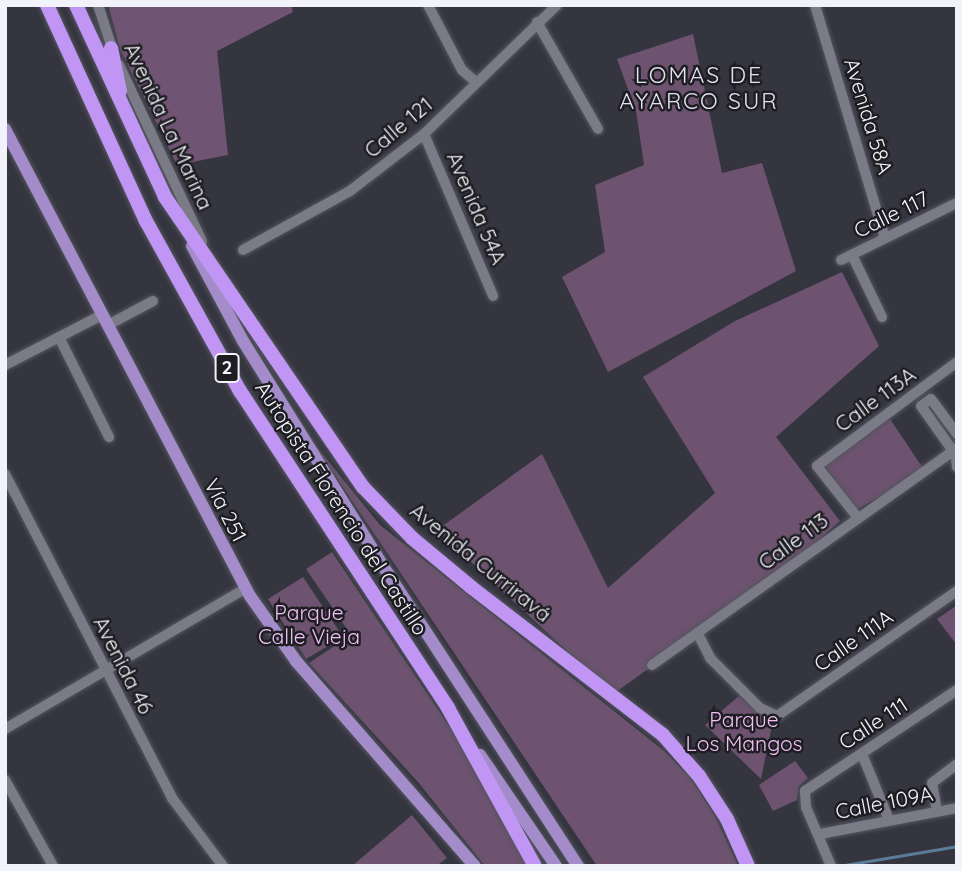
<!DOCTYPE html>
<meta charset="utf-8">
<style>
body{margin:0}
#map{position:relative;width:962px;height:871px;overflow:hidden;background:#353540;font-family:Quicksand,sans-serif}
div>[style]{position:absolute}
.green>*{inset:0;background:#6d5370}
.forest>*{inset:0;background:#6f5473}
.stream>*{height:2.5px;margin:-1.25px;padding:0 1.25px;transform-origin:1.25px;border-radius:1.25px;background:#5b7b99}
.roads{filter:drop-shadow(0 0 2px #54555e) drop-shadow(0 0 2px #54555e)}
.minor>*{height:10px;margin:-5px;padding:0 5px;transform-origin:5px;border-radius:5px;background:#7b7b88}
.major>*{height:12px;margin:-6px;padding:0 6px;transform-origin:6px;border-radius:6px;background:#a48bc9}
.highway>*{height:14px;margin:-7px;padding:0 7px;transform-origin:7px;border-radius:7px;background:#c095f4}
span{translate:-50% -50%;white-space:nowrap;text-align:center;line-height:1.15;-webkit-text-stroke:5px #1d1d22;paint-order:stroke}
.shield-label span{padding:2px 5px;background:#1d1d22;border:2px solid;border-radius:5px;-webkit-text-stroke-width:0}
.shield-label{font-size:19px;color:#f2f3fa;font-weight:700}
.street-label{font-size:21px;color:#f2f3fa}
.park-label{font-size:21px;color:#f0c0f6}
.neighbourhood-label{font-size:23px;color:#e1e1f0;letter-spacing:2px}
.frame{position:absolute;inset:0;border:7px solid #f2f3fa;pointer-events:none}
</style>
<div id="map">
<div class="green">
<i style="clip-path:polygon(693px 34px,722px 173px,762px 163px,796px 271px,608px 372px,562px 277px,605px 252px,595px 185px,644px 165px,636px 111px,617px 59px)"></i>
<i style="clip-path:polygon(842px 272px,879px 346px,776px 437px,840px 521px,774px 579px,613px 694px,437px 530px,542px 454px,608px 588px,715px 493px,643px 377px,735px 321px)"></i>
<i style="clip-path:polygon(890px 419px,925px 471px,856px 510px,825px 466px)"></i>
<i style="clip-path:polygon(312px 441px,380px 525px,663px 750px,689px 776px,715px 816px,738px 866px,597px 866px)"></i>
<i style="clip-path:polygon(332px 552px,457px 738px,530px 866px,485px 866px,418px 782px,309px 663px,351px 635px,306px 569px)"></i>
<i style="clip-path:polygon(303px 577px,343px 637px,306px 659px,268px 599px)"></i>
<i style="clip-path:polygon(957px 605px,957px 645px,937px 619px)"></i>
<i style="clip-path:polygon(739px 696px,772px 725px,761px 779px,705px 725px)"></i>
<i style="clip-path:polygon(795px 761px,808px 778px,799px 786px,797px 800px,773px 811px,759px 785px)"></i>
<i style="clip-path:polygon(412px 815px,447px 858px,436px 866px,352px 866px)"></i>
</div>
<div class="forest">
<i style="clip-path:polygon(108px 5px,291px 5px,293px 12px,217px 51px,228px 155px,177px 165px,120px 49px)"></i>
</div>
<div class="stream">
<i style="left:845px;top:865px;width:114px;rotate:-9.6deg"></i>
</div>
<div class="roads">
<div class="minor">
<i style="left:98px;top:5px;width:48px;rotate:71.9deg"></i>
<i style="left:428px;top:5px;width:73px;rotate:62.4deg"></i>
<i style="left:462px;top:70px;width:18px;rotate:41deg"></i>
<i style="left:815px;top:5px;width:243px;rotate:73.3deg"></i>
<i style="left:537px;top:22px;width:123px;rotate:60.3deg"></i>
<i style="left:119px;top:65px;width:195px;rotate:64.8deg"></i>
<i style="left:424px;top:134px;width:176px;rotate:66.9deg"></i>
<i style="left:243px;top:250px;width:122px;rotate:-28.9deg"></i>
<i style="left:350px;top:191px;width:93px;rotate:-37.6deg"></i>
<i style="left:424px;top:134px;width:185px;rotate:-44.1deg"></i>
<i style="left:852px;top:255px;width:69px;rotate:64.2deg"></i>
<i style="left:841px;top:260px;width:129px;rotate:-26.2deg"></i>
<i style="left:108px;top:325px;width:51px;rotate:-28.1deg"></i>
<i style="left:59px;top:337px;width:112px;rotate:63.4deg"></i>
<i style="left:5px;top:365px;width:109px;rotate:-27.3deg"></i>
<i style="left:955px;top:449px;width:18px;rotate:84deg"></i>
<i style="left:953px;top:451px;width:55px;rotate:-125.4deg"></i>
<i style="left:921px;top:406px;width:12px;rotate:-35deg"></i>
<i style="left:931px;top:399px;width:44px;rotate:53.4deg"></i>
<i style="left:5px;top:474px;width:365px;rotate:62.7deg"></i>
<i style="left:172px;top:798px;width:85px;rotate:53.1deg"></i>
<i style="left:858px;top:518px;width:66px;rotate:-128.3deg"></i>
<i style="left:817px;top:466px;width:174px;rotate:-36.6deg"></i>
<i style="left:698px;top:634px;width:27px;rotate:63deg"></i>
<i style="left:710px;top:658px;width:71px;rotate:45deg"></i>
<i style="left:760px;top:708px;width:19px;rotate:25deg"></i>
<i style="left:777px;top:716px;width:219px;rotate:-34.8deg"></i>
<i style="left:652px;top:665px;width:374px;rotate:-35.4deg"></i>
<i style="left:5px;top:729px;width:278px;rotate:-30.3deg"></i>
<i style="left:862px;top:754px;width:71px;rotate:67.8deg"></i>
<i style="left:5px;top:780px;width:98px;rotate:60.8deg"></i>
<i style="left:937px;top:811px;width:28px;rotate:-100deg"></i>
<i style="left:932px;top:783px;width:31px;rotate:-37deg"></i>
<i style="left:820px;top:834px;width:139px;rotate:-10.7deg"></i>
<i style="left:831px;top:866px;width:64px;rotate:-113deg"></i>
<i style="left:806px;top:807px;width:16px;rotate:-94deg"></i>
<i style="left:805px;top:791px;width:182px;rotate:-33.6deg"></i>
</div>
<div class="major">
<i style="left:5px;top:129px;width:527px;rotate:62.32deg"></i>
<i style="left:250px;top:596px;width:80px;rotate:54.7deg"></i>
<i style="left:296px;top:661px;width:272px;rotate:48.9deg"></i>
<i style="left:192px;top:246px;width:108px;rotate:61.8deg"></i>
<i style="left:243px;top:341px;width:272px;rotate:58.1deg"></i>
<i style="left:387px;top:572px;width:351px;rotate:57deg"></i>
<i style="left:480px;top:755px;width:135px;rotate:55.6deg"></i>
</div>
<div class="highway">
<i style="left:47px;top:5px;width:238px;rotate:65.4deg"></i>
<i style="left:146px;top:221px;width:194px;rotate:61.1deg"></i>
<i style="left:240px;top:391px;width:379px;rotate:56.7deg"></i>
<i style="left:448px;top:708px;width:180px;rotate:61.2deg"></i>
<i style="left:76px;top:5px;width:212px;rotate:65.1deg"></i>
<i style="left:165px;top:197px;width:351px;rotate:55.7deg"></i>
<i style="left:363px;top:487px;width:71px;rotate:46.1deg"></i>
<i style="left:412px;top:538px;width:77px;rotate:39.7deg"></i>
<i style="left:471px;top:587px;width:242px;rotate:37.6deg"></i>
<i style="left:663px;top:735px;width:55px;rotate:48.7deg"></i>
<i style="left:699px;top:776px;width:51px;rotate:56.9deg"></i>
<i style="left:727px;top:819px;width:51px;rotate:65.9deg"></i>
<i style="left:111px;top:48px;width:44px;rotate:78.2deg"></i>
</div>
</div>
<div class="shield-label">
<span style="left:227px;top:368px">2</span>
</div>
<div class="street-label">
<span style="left:869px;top:116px;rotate:73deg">Avenida 58A</span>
<span style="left:169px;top:126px;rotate:65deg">Avenida La Marina</span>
<span style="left:398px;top:127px;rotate:-40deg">Calle 121</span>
<span style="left:477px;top:208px;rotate:67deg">Avenida 54A</span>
<span style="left:891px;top:214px;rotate:-26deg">Calle 117</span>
<span style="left:875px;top:399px;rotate:-36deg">Calle 113A</span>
<span style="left:342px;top:508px;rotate:57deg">Autopista Florencio del Castillo</span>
<span style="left:226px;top:510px;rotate:63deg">Vía 251</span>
<span style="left:793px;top:541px;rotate:-36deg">Calle 113</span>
<span style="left:481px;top:562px;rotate:39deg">Avenida Curriravá</span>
<span style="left:853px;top:640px;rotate:-35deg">Calle 111A</span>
<span style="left:124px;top:665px;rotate:63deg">Avenida 46</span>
<span style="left:873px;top:723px;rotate:-33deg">Calle 111</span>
<span style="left:884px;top:802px;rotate:-11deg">Calle 109A</span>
</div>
<div class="park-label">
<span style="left:309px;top:624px">Parque<br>Calle Vieja</span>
<span style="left:744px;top:731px">Parque<br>Los Mangos</span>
</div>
<div class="neighbourhood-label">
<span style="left:699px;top:88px">LOMAS DE<br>AYARCO SUR</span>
</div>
<div class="frame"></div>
</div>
